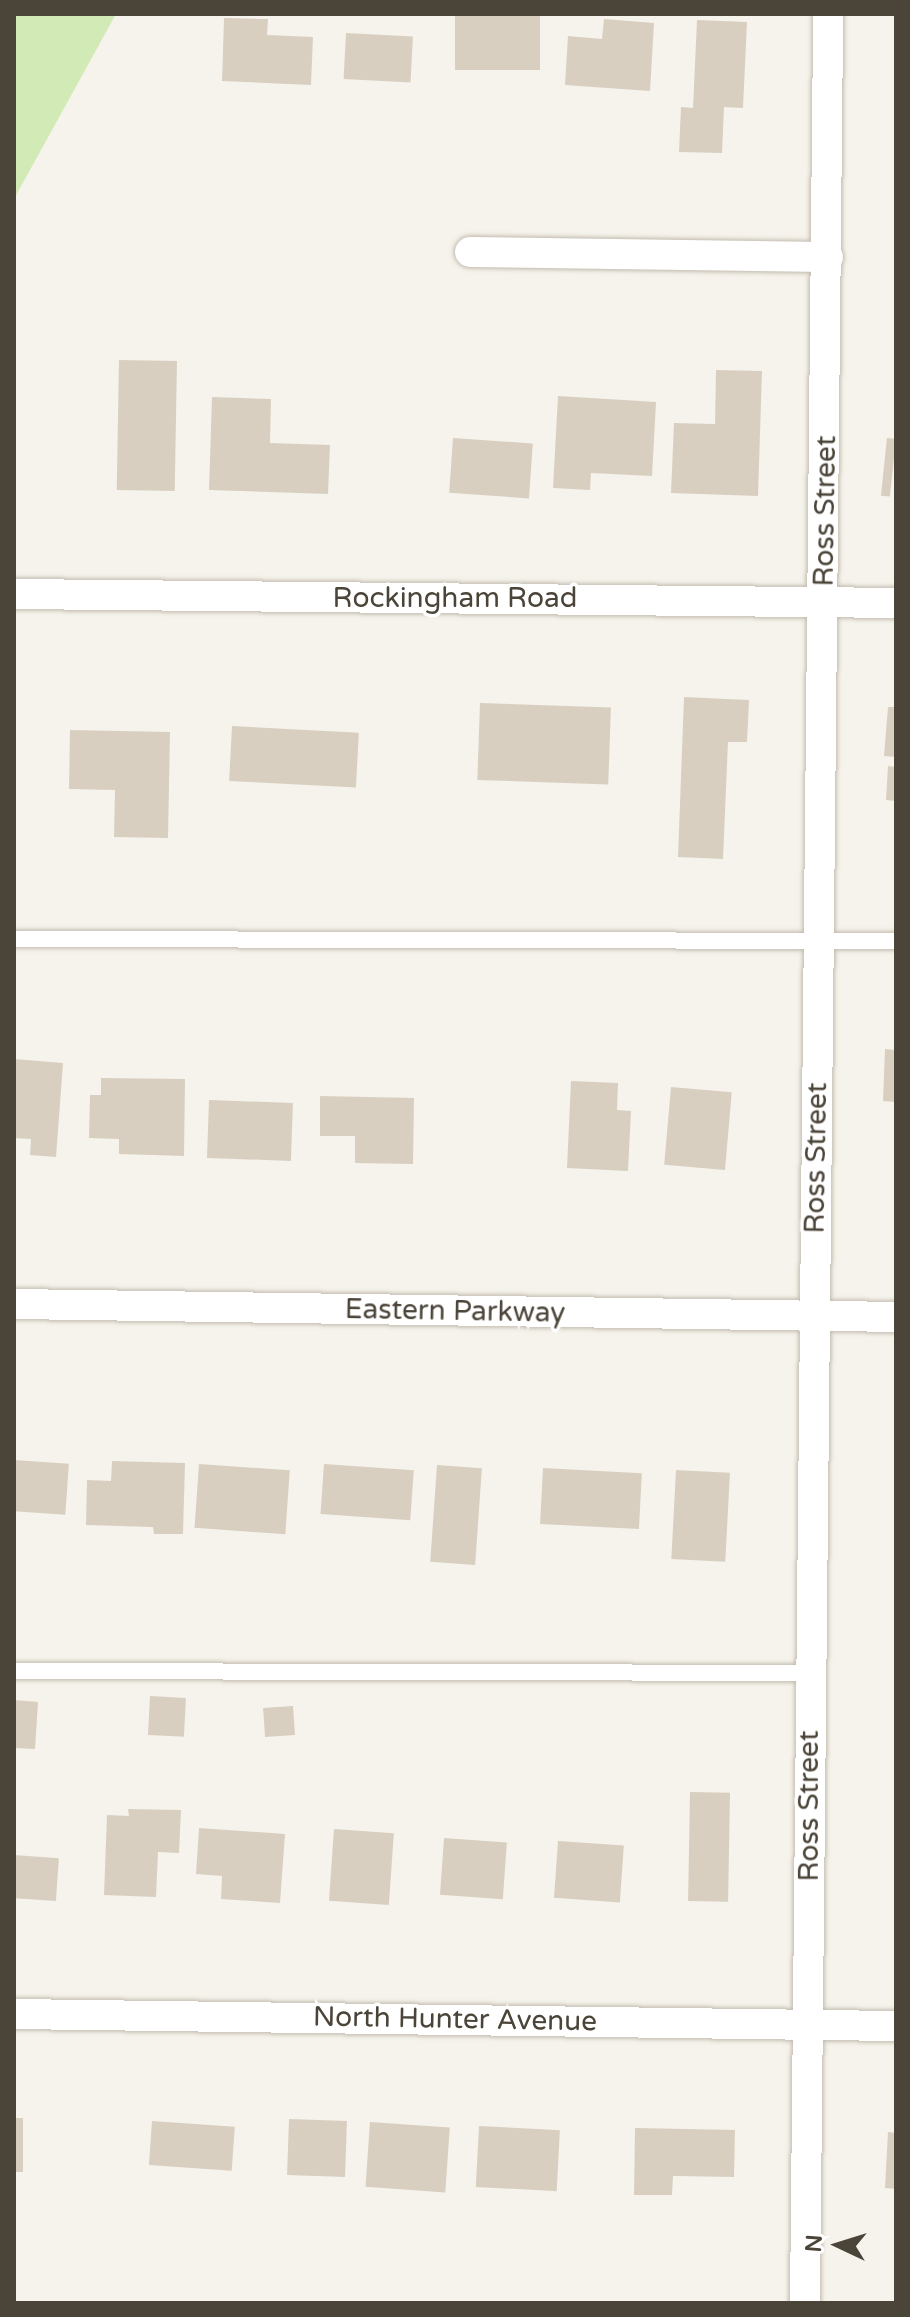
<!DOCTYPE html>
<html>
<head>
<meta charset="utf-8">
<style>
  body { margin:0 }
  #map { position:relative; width:910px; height:2317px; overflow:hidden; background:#f6f3ec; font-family:"Varela Round",sans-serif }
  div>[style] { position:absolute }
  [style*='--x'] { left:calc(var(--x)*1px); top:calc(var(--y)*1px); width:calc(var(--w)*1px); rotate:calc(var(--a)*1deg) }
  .green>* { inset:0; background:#d2eab5 }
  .building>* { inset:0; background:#d8cfc1; transform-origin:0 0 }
  .roads { filter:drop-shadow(0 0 2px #c2bbae) drop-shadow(0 0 2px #c2bbae) }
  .lane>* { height:16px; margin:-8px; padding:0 8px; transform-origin:8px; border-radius:8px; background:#fff }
  .street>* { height:30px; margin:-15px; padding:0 15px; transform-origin:15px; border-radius:15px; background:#fff }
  span { translate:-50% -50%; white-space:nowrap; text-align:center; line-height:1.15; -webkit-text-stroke:7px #fff; paint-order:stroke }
  .street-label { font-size:28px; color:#4b4439 }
  .frame { position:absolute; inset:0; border:16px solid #4b4439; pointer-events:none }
  .north { position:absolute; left:798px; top:2205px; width:80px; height:80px; -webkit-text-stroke:6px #fff; paint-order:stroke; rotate:274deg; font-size:22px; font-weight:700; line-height:32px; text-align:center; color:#4b4439 }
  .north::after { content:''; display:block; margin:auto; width:28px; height:36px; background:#4b4439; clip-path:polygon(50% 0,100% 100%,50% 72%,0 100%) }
</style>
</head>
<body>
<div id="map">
  <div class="green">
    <i style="clip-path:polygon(14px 14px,116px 14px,14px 199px)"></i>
  </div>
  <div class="building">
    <i style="left:455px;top:14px;width:85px;height:56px"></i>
    <i style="clip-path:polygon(224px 18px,268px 19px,267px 35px,313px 37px,311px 85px,222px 81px)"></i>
    <i style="clip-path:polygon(604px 19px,654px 23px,650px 91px,565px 85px,568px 36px,602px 39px)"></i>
    <i style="clip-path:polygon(697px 20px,747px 22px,743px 108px,724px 107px,722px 153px,679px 152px,681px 107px,693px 108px)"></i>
    <i style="left:346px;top:33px;width:67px;height:46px;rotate:3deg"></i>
    <i style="left:119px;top:360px;width:58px;height:130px;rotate:1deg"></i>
    <i style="clip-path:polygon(716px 370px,762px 371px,758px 496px,671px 493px,674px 423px,715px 424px)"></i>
    <i style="clip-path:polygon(558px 396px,656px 402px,652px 476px,591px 473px,590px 490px,553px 488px)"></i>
    <i style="clip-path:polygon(212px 397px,271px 399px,270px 443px,330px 445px,328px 494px,209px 490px)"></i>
    <i style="left:453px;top:438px;width:80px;height:55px;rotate:4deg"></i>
    <i style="left:887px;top:438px;width:9px;height:58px;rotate:6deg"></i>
    <i style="clip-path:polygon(684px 697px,749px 700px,747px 742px,728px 742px,723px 859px,678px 857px)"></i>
    <i style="left:480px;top:703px;width:131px;height:77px;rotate:2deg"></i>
    <i style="clip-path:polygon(888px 707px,896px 707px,896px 757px,884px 756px)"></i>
    <i style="left:232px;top:726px;width:127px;height:55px;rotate:3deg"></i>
    <i style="clip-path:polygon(70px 730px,170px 732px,168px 838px,114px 837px,115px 790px,69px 789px)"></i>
    <i style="clip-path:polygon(888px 766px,896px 767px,896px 801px,886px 800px)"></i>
    <i style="clip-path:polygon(885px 1049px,896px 1050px,896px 1102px,883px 1101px)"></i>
    <i style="clip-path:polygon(14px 1059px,63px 1063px,56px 1157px,30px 1155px,31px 1139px,14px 1138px)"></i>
    <i style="clip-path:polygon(101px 1078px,185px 1079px,184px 1156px,119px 1154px,119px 1139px,89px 1138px,90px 1095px,101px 1095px)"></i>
    <i style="clip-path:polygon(571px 1081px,618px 1083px,617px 1110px,631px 1111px,628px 1171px,567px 1168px)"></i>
    <i style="left:671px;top:1087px;width:61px;height:78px;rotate:5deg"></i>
    <i style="clip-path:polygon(320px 1096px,414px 1098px,413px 1164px,355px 1163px,355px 1136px,320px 1136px)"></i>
    <i style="left:209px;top:1100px;width:84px;height:58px;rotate:2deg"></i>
    <i style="left:14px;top:1460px;width:55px;height:51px;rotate:4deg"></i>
    <i style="clip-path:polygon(112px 1461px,185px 1463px,183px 1534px,154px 1534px,153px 1527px,86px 1525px,87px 1480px,111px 1481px)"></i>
    <i style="left:199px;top:1464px;width:91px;height:64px;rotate:4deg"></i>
    <i style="left:324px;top:1464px;width:90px;height:50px;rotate:4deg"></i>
    <i style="left:437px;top:1465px;width:45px;height:97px;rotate:4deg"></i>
    <i style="left:543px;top:1468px;width:99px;height:56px;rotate:3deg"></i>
    <i style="left:676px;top:1470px;width:54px;height:89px;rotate:3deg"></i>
    <i style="left:150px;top:1696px;width:36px;height:39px;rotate:3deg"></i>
    <i style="clip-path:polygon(14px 1700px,38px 1702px,35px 1749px,14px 1748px)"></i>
    <i style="left:293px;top:1706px;width:29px;height:30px;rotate:86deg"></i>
    <i style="left:690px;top:1792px;width:40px;height:109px;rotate:1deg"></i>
    <i style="clip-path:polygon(128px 1809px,181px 1810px,179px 1853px,158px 1852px,156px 1897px,104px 1895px,107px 1815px,129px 1816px)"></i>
    <i style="clip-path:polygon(199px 1828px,285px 1834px,280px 1903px,221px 1899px,222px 1876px,196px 1874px)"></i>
    <i style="left:334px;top:1829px;width:60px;height:72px;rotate:4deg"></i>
    <i style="left:444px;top:1838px;width:63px;height:57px;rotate:4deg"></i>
    <i style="left:558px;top:1841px;width:66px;height:57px;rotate:4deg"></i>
    <i style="left:14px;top:1855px;width:45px;height:43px;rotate:4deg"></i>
    <i style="left:14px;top:2118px;width:9px;height:54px"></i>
    <i style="left:289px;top:2119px;width:58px;height:56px;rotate:2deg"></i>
    <i style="left:152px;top:2121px;width:83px;height:44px;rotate:4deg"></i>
    <i style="left:370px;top:2122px;width:80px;height:65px;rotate:4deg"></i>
    <i style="left:479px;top:2126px;width:81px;height:61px;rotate:3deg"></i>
    <i style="clip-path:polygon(635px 2128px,735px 2130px,734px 2177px,673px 2176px,672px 2195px,634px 2195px)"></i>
    <i style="clip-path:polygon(888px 2132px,896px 2133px,896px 2189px,885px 2188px)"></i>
  </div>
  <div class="roads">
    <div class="lane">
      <i style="--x:14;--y:939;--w:882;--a:0.13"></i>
      <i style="--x:14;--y:1671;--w:796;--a:0.14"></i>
    </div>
    <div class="street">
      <i style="--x:470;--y:252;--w:358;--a:0.8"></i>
      <i style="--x:14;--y:594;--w:882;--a:0.58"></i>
      <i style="--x:14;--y:1304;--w:882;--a:0.84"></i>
      <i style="--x:14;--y:2014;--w:882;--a:0.78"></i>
      <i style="--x:805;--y:2303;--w:2289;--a:-89.42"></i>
    </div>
  </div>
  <div class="street-label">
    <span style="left:825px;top:511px;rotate:-89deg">Ross Street</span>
    <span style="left:455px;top:598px">Rockingham Road</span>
    <span style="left:816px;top:1158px;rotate:-89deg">Ross Street</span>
    <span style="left:455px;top:1311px;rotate:1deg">Eastern Parkway</span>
    <span style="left:809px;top:1806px;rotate:-90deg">Ross Street</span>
    <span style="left:455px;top:2019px;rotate:1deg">North Hunter Avenue</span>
  </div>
  <div class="frame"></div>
  <div class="north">N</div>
</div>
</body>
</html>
